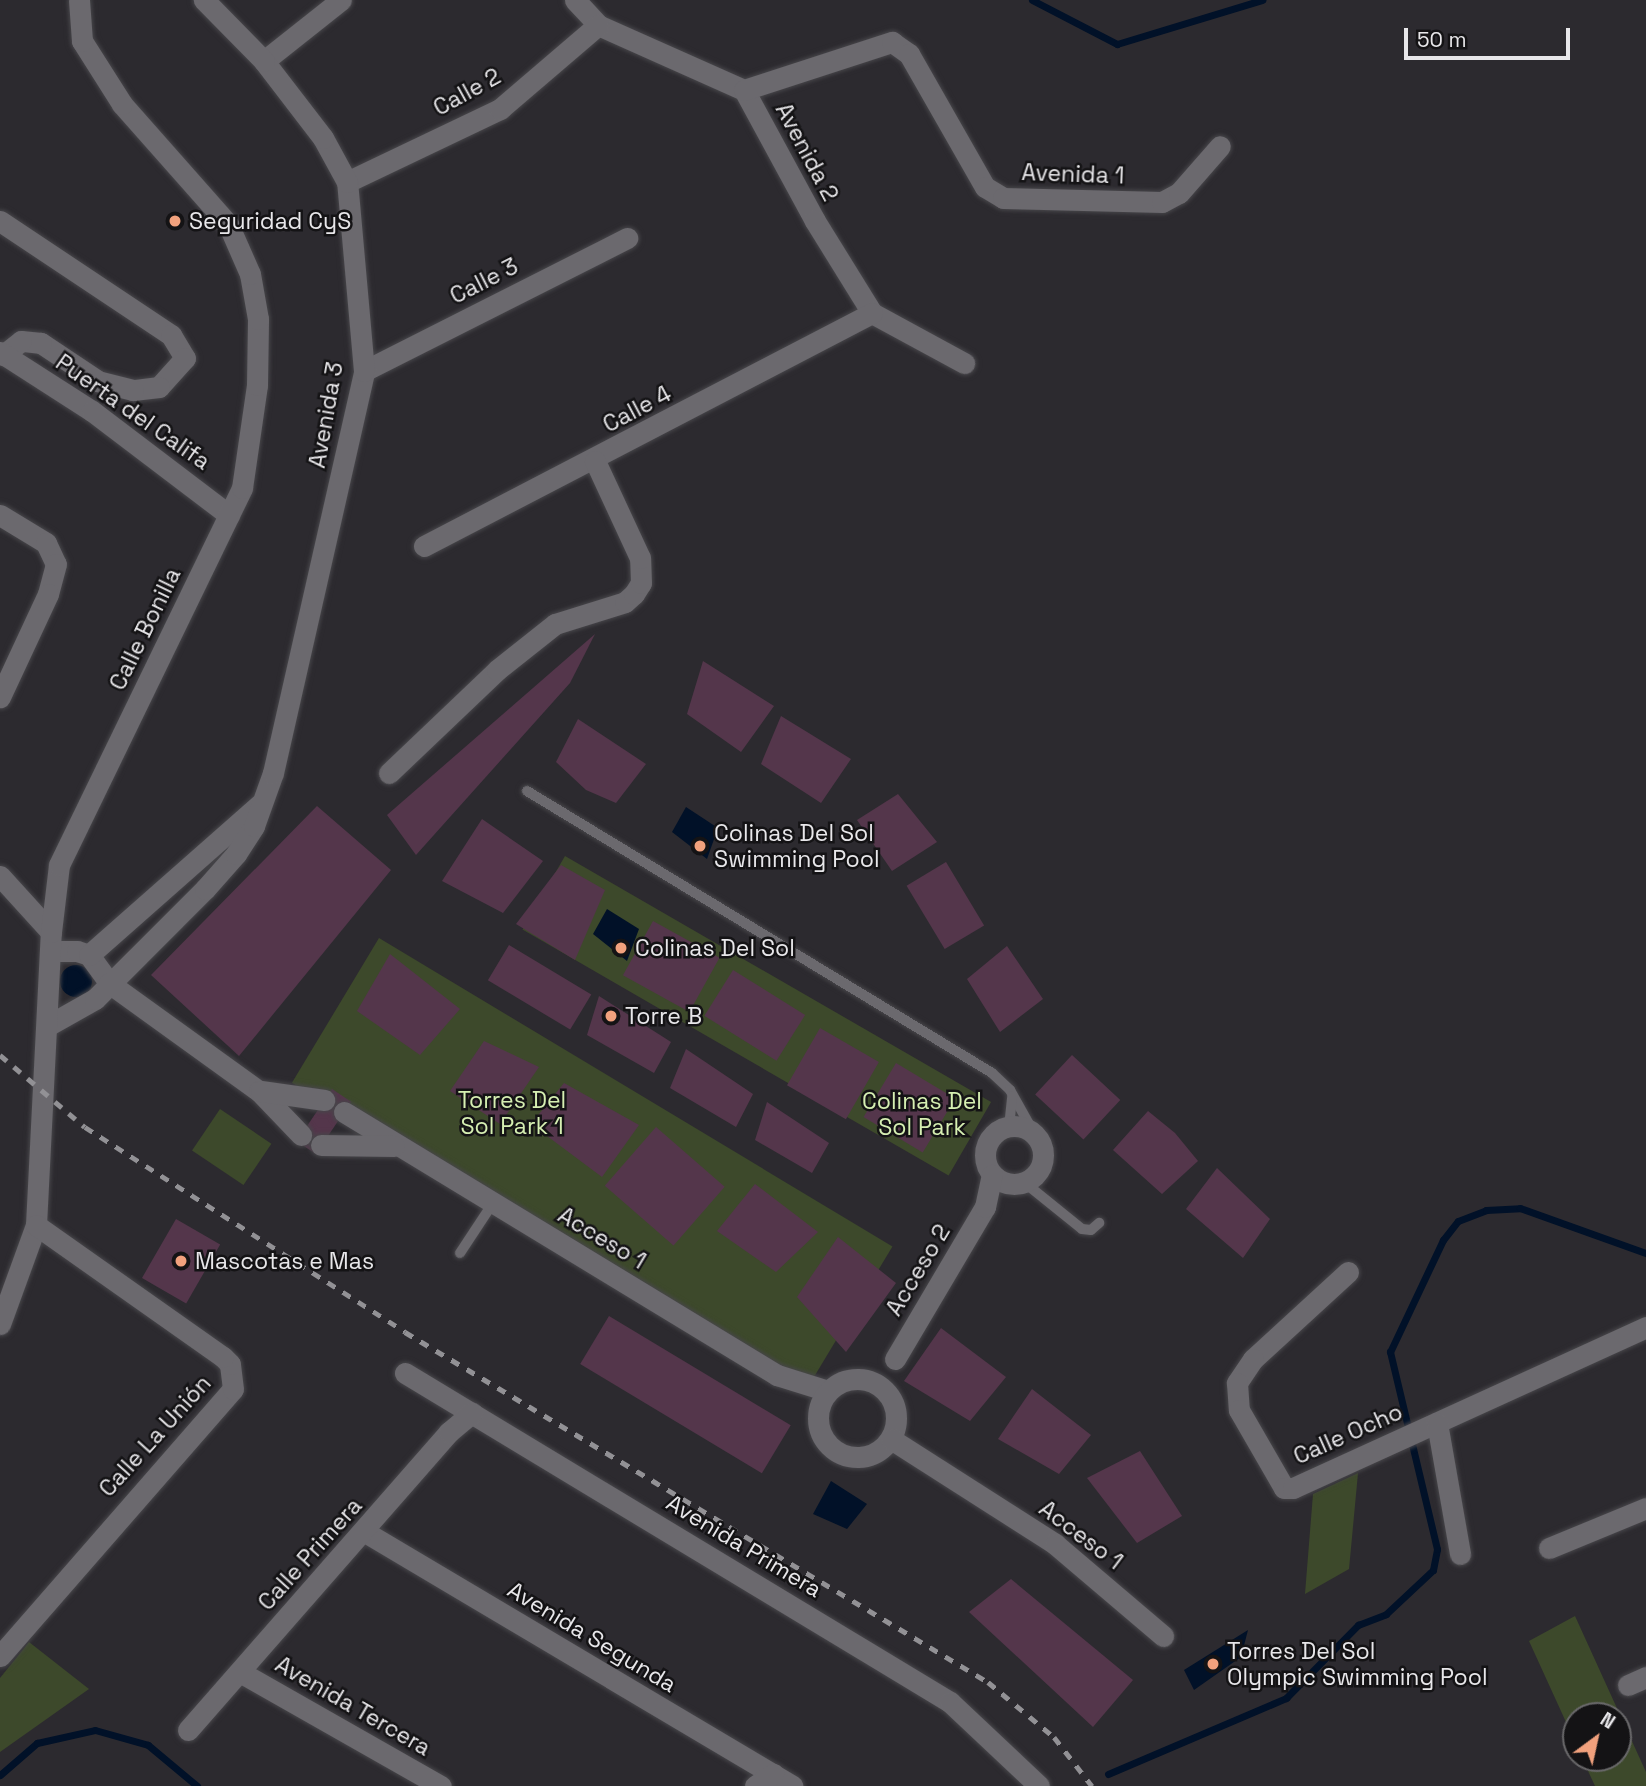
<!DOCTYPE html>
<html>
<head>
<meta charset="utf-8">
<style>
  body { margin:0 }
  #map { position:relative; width:1646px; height:1786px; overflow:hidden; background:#2c2a2f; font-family:"Space Grotesk",sans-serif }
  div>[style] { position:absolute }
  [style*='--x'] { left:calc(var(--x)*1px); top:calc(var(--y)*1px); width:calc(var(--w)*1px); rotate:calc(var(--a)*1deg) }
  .green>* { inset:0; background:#3d492b; transform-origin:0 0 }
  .water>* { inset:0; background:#011128 }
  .round { border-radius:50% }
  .stream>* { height:7px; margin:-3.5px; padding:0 3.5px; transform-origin:3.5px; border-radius:3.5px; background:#011128 }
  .building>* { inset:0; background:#54364b; transform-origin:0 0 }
  .roads { filter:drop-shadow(0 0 2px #47464a) drop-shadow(0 0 2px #47464a) }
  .lane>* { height:10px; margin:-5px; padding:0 5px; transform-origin:5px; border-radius:5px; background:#6b696e }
  .street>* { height:21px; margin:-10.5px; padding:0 10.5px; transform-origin:10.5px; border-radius:10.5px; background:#6b696e }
  .street>.ring { margin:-10.5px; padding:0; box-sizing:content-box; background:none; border:21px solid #6b696e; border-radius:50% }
  .rail>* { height:5px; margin-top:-2.5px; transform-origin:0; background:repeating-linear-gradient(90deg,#929195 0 9px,transparent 0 18px) }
  .dots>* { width:19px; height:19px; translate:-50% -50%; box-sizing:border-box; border:4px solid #141315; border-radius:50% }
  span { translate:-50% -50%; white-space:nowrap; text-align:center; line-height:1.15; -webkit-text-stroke:5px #141315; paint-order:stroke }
  .street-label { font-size:23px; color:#e8e7ea }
  .poi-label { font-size:23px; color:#e8e7ea }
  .left { translate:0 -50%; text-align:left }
  .park-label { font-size:23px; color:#d6efb2 }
  .north { position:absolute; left:1562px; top:1702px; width:70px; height:70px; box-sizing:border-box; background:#141315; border:2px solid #69686a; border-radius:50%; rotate:33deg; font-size:19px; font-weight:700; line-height:28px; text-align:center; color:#e8e7ea }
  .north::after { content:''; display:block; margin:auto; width:24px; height:32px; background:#f1a17d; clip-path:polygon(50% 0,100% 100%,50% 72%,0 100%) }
  .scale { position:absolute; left:1404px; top:28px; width:166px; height:32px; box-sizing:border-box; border:4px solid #e8e7ea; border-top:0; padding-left:9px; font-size:21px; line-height:24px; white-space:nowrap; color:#e8e7ea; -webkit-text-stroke:5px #141315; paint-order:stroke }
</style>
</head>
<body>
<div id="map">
  <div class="green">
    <i style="left:565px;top:856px;width:492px;height:85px;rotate:30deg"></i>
    <i style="left:379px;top:938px;width:599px;height:169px;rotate:31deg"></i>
    <i style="left:220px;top:1109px;width:62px;height:50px;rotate:34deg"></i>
    <i style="clip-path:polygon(1358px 1473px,1349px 1569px,1305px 1594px,1313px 1494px)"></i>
    <i style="clip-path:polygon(1575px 1616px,1646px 1772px,1646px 1786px,1595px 1786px,1582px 1758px,1618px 1758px,1618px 1716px,1576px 1716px,1576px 1744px,1529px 1641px)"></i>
    <i style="clip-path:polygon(29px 1642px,89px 1689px,0 1752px,0 1678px)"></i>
  </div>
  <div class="water">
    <i style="clip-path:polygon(686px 807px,718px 828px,707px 859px,672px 832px)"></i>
    <i style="clip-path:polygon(607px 909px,639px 929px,627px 961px,593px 934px)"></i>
    <i class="round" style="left:60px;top:965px;width:32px;height:32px"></i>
    <i style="clip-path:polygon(831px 1481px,867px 1504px,847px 1529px,813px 1514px)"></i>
    <i style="clip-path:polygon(1248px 1630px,1241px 1657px,1194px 1690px,1184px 1670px)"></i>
  </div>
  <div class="stream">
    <i style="--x:1032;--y:0;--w:96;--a:27.4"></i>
    <i style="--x:1117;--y:44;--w:152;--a:-16.9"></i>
    <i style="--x:1108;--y:1774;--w:194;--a:-23.1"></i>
    <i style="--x:1286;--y:1698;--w:103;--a:-45.4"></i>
    <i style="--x:1358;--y:1625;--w:30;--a:-21"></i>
    <i style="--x:1386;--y:1614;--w:64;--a:-43.1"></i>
    <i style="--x:1433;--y:1570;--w:21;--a:-79"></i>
    <i style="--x:1437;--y:1549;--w:203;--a:-103.4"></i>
    <i style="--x:1390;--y:1352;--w:124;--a:-64.7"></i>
    <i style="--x:1443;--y:1240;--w:24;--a:-52"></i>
    <i style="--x:1458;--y:1221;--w:30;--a:-21"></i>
    <i style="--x:1486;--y:1210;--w:34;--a:-3"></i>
    <i style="--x:1520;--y:1208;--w:134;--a:19.7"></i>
    <i style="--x:0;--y:1775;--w:49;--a:-40.9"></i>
    <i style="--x:37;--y:1743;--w:59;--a:-12.6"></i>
    <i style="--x:95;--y:1730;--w:55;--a:15.8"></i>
    <i style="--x:148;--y:1745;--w:64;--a:39.9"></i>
  </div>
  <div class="building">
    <i style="clip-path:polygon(595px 634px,570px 683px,416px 855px,387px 815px)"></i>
    <i style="clip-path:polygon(703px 661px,774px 706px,741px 752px,687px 714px)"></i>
    <i style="clip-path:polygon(781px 716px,851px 759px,821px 803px,761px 764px)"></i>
    <i style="clip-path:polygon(578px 719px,646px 764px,616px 803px,586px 790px,556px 762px)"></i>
    <i style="clip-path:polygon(898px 794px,937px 842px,892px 871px,857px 820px)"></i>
    <i style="clip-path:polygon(317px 806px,391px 870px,239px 1056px,151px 975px)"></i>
    <i style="clip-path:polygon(482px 819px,543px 861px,503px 913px,442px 881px)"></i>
    <i style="left:946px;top:862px;width:74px;height:46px;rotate:59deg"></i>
    <i style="clip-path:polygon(561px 865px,605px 890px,575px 960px,516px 924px)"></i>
    <i style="left:653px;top:921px;width:76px;height:62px;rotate:29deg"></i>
    <i style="left:509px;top:945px;width:96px;height:41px;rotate:31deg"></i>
    <i style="clip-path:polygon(1007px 946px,1043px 999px,1000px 1032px,967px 979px)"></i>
    <i style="clip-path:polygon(390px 954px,460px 1009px,420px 1055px,357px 1011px)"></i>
    <i style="left:733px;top:970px;width:85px;height:54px;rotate:32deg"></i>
    <i style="clip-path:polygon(599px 996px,671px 1042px,654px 1073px,587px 1035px)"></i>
    <i style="left:820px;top:1028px;width:68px;height:66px;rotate:30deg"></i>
    <i style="clip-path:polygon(484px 1041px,539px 1067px,500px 1124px,450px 1091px)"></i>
    <i style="clip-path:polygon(686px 1049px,753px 1094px,736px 1127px,670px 1088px)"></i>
    <i style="left:1072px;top:1055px;width:66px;height:54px;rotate:43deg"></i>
    <i style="left:896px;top:1063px;width:69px;height:63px;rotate:31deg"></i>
    <i style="clip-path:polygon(564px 1083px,639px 1125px,602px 1177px,531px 1124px)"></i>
    <i style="left:332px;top:1089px;width:23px;height:63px;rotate:34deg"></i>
    <i style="clip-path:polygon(767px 1102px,829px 1143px,812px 1173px,755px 1140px)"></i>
    <i style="clip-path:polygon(1148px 1111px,1175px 1133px,1198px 1161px,1162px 1194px,1113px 1150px)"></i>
    <i style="left:656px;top:1127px;width:91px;height:78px;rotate:41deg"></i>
    <i style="clip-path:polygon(1217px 1168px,1270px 1219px,1243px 1258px,1186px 1209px)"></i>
    <i style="clip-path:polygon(755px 1184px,818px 1232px,776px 1272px,717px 1231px)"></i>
    <i style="left:176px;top:1219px;width:51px;height:68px;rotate:30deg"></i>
    <i style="clip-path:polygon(838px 1237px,896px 1283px,846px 1352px,797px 1297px)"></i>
    <i style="left:609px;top:1316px;width:212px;height:56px;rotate:31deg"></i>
    <i style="clip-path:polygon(941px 1328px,1006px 1377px,970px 1421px,904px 1381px)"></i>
    <i style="clip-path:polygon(1032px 1389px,1091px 1435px,1059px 1474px,998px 1439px)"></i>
    <i style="clip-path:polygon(1140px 1451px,1182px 1516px,1137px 1543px,1087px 1478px)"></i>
    <i style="clip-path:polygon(1011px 1579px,1133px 1680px,1093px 1727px,969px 1612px)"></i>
  </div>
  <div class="roads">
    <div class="lane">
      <i style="--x:527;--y:791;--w:544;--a:31.23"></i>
      <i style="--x:992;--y:1073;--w:25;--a:43"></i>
      <i style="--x:1010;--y:1090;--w:49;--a:60.8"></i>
      <i style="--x:1009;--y:1127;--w:31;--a:-84"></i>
      <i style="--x:1025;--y:1183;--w:73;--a:38.9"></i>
      <i style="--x:1082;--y:1229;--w:9;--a:6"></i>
      <i style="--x:1091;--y:1230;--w:11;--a:-41"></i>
      <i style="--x:460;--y:1253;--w:60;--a:-56.6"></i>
    </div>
    <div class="street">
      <i style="--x:575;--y:0;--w:34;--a:47"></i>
      <i style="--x:598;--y:25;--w:160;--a:24"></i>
      <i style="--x:744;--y:90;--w:149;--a:61.5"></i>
      <i style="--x:815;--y:221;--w:108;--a:58.2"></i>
      <i style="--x:872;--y:313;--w:105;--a:28.5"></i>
      <i style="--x:264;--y:61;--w:98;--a:-38.4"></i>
      <i style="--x:744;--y:90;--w:156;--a:-18"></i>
      <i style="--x:892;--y:42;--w:21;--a:35"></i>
      <i style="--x:909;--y:54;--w:153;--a:60.3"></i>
      <i style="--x:985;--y:187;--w:21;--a:31"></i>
      <i style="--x:1003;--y:198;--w:159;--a:1.4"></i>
      <i style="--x:1162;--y:202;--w:19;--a:-28"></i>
      <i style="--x:1179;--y:193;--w:62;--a:-48.9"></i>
      <i style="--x:347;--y:182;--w:170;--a:-25.5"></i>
      <i style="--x:500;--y:109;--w:129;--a:-40.6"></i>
      <i style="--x:0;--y:221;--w:206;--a:33.7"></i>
      <i style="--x:171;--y:335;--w:27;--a:59"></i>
      <i style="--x:185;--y:358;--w:39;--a:132"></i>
      <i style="--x:159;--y:387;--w:26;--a:173"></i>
      <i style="--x:133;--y:390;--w:36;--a:-166"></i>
      <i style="--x:98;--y:381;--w:69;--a:-146.3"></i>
      <i style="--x:41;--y:343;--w:20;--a:-174"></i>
      <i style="--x:21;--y:341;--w:23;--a:142"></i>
      <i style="--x:0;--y:352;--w:109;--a:32.7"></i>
      <i style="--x:92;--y:411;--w:172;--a:37.2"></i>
      <i style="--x:364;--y:371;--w:295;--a:-26.8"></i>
      <i style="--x:0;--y:515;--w:54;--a:31.3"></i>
      <i style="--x:46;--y:543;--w:23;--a:65"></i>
      <i style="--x:56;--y:564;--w:31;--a:105"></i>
      <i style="--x:48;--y:594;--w:114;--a:115"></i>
      <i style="--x:424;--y:546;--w:505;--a:-27.48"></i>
      <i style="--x:389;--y:773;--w:149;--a:-43.6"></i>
      <i style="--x:497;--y:670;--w:74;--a:-38.4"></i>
      <i style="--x:555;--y:624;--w:73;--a:-17.4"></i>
      <i style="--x:625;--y:602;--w:12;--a:-42"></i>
      <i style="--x:634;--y:594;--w:13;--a:-58"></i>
      <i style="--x:641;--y:583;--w:25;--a:-92"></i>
      <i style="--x:640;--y:558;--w:107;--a:-114.9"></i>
      <i style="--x:0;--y:876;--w:76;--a:47.7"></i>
      <i style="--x:51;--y:951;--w:26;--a:0"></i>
      <i style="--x:77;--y:951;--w:13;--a:18"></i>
      <i style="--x:89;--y:955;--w:34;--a:54"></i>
      <i style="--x:109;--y:983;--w:185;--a:35.8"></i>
      <i style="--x:259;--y:1091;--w:61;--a:46.3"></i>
      <i style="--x:89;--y:955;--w:228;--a:-41.4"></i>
      <i style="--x:47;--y:1026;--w:55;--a:-29.4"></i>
      <i style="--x:95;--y:999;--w:156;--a:-45"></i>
      <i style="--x:205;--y:889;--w:47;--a:-48.5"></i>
      <i style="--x:236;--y:854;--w:33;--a:-57"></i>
      <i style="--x:254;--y:826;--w:56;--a:-70.3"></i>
      <i style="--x:273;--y:773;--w:412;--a:-77.2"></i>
      <i style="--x:364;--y:371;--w:190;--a:-95.1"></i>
      <i style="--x:347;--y:182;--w:50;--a:-118.6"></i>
      <i style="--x:323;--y:138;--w:97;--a:-127.5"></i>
      <i style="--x:264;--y:61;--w:86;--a:-134.5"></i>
      <i style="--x:261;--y:1091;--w:64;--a:8.1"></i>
      <i style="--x:344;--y:1112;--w:507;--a:31.27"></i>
      <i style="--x:777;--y:1375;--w:53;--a:17.4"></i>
      <i class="ring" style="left:985px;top:1126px;width:37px;height:37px"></i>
      <i style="--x:321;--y:1145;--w:73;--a:0.8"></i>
      <i style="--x:1348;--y:1272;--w:129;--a:137.5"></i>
      <i style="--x:1253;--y:1359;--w:29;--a:124"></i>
      <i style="--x:1237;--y:1383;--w:27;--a:86"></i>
      <i style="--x:1239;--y:1410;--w:90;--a:60"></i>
      <i style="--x:1284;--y:1488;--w:9;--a:0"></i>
      <i style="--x:1293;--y:1488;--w:388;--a:-24.5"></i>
      <i style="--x:0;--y:1324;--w:105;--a:-70"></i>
      <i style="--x:36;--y:1225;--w:293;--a:-87.1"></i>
      <i style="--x:51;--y:932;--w:67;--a:-83.2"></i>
      <i style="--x:59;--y:865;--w:419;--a:-64.1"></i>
      <i style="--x:242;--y:488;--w:104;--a:-81.7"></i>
      <i style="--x:257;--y:385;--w:66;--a:-89.1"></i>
      <i style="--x:258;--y:319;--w:46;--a:-100.1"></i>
      <i style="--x:250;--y:274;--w:55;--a:-113.7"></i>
      <i style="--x:228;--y:224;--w:160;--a:-131.5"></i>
      <i style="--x:122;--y:104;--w:75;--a:-122.4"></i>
      <i style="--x:82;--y:41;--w:41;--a:-94.2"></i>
      <i style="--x:895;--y:1359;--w:177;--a:-59.4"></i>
      <i style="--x:985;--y:1207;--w:33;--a:-78"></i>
      <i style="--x:405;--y:1373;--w:637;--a:31.12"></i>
      <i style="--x:950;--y:1702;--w:122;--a:43.3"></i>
      <i class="ring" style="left:818px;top:1379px;width:57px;height:57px"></i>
      <i style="--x:1437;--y:1423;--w:133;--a:80"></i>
      <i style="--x:891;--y:1439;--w:195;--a:32.6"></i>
      <i style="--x:1055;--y:1544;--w:142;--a:40.4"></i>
      <i style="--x:365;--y:1532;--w:497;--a:30.7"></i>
      <i style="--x:1549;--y:1548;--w:105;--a:-22.4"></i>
      <i style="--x:0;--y:1656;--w:354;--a:-48.9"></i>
      <i style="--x:233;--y:1389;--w:25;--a:-97"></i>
      <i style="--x:230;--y:1364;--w:10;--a:-135"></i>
      <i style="--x:223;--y:1357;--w:229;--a:-144.8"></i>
      <i style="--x:240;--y:1672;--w:231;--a:29.6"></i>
      <i style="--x:1628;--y:1685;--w:20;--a:-24"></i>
      <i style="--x:188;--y:1730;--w:396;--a:-48.8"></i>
      <i style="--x:449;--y:1432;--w:30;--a:-40"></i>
      <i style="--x:755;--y:1786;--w:22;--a:-34"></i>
    </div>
  </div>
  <div class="rail">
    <i style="--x:0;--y:1055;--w:111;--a:40.3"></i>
    <i style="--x:85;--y:1127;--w:380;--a:32.6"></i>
    <i style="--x:405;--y:1332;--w:680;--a:30.98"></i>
    <i style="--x:988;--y:1682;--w:86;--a:39.8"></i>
    <i style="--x:1054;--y:1737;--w:62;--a:52.2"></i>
  </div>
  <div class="dots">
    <i style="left:175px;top:221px;background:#f1a17d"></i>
    <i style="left:700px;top:846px;background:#f1a17d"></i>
    <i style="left:621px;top:948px;background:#f1a17d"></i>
    <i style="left:611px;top:1016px;background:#f1a17d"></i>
    <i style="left:181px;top:1261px;background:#f1a17d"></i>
    <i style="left:1213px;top:1664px;background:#f1a17d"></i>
  </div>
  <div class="street-label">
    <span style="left:467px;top:92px;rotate:-29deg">Calle 2</span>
    <span style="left:807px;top:152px;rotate:62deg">Avenida 2</span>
    <span style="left:1073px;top:174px;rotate:2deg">Avenida 1</span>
    <span style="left:484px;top:281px;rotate:-27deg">Calle 3</span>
    <span style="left:637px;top:409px;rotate:-28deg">Calle 4</span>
    <span style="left:133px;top:412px;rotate:35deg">Puerta del Califa</span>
    <span style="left:326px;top:415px;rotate:-80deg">Avenida 3</span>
    <span style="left:145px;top:629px;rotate:-64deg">Calle Bonilla</span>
    <span style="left:602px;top:1238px;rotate:31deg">Acceso 1</span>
    <span style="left:918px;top:1270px;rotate:-59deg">Acceso 2</span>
    <span style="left:1348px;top:1434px;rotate:-24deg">Calle Ocho</span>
    <span style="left:155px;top:1436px;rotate:-48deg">Calle La Unión</span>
    <span style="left:1081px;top:1535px;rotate:37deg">Acceso 1</span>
    <span style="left:744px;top:1546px;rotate:31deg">Avenida Primera</span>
    <span style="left:310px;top:1554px;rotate:-48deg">Calle Primera</span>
    <span style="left:592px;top:1637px;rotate:31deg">Avenida Segunda</span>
    <span style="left:353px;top:1706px;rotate:30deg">Avenida Tercera</span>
  </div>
  <div class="poi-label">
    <span class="left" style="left:189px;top:221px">Seguridad CyS</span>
    <span class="left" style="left:714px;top:846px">Colinas Del Sol<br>Swimming Pool</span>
    <span class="left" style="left:635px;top:948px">Colinas Del Sol</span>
    <span class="left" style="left:625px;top:1016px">Torre B</span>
    <span class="left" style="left:195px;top:1261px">Mascotas e Mas</span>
    <span class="left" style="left:1227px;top:1664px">Torres Del Sol<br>Olympic Swimming Pool</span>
  </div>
  <div class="park-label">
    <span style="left:512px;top:1113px">Torres Del<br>Sol Park 1</span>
    <span style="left:922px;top:1114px">Colinas Del<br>Sol Park</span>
  </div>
  <div class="north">N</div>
  <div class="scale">50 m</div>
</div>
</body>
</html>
